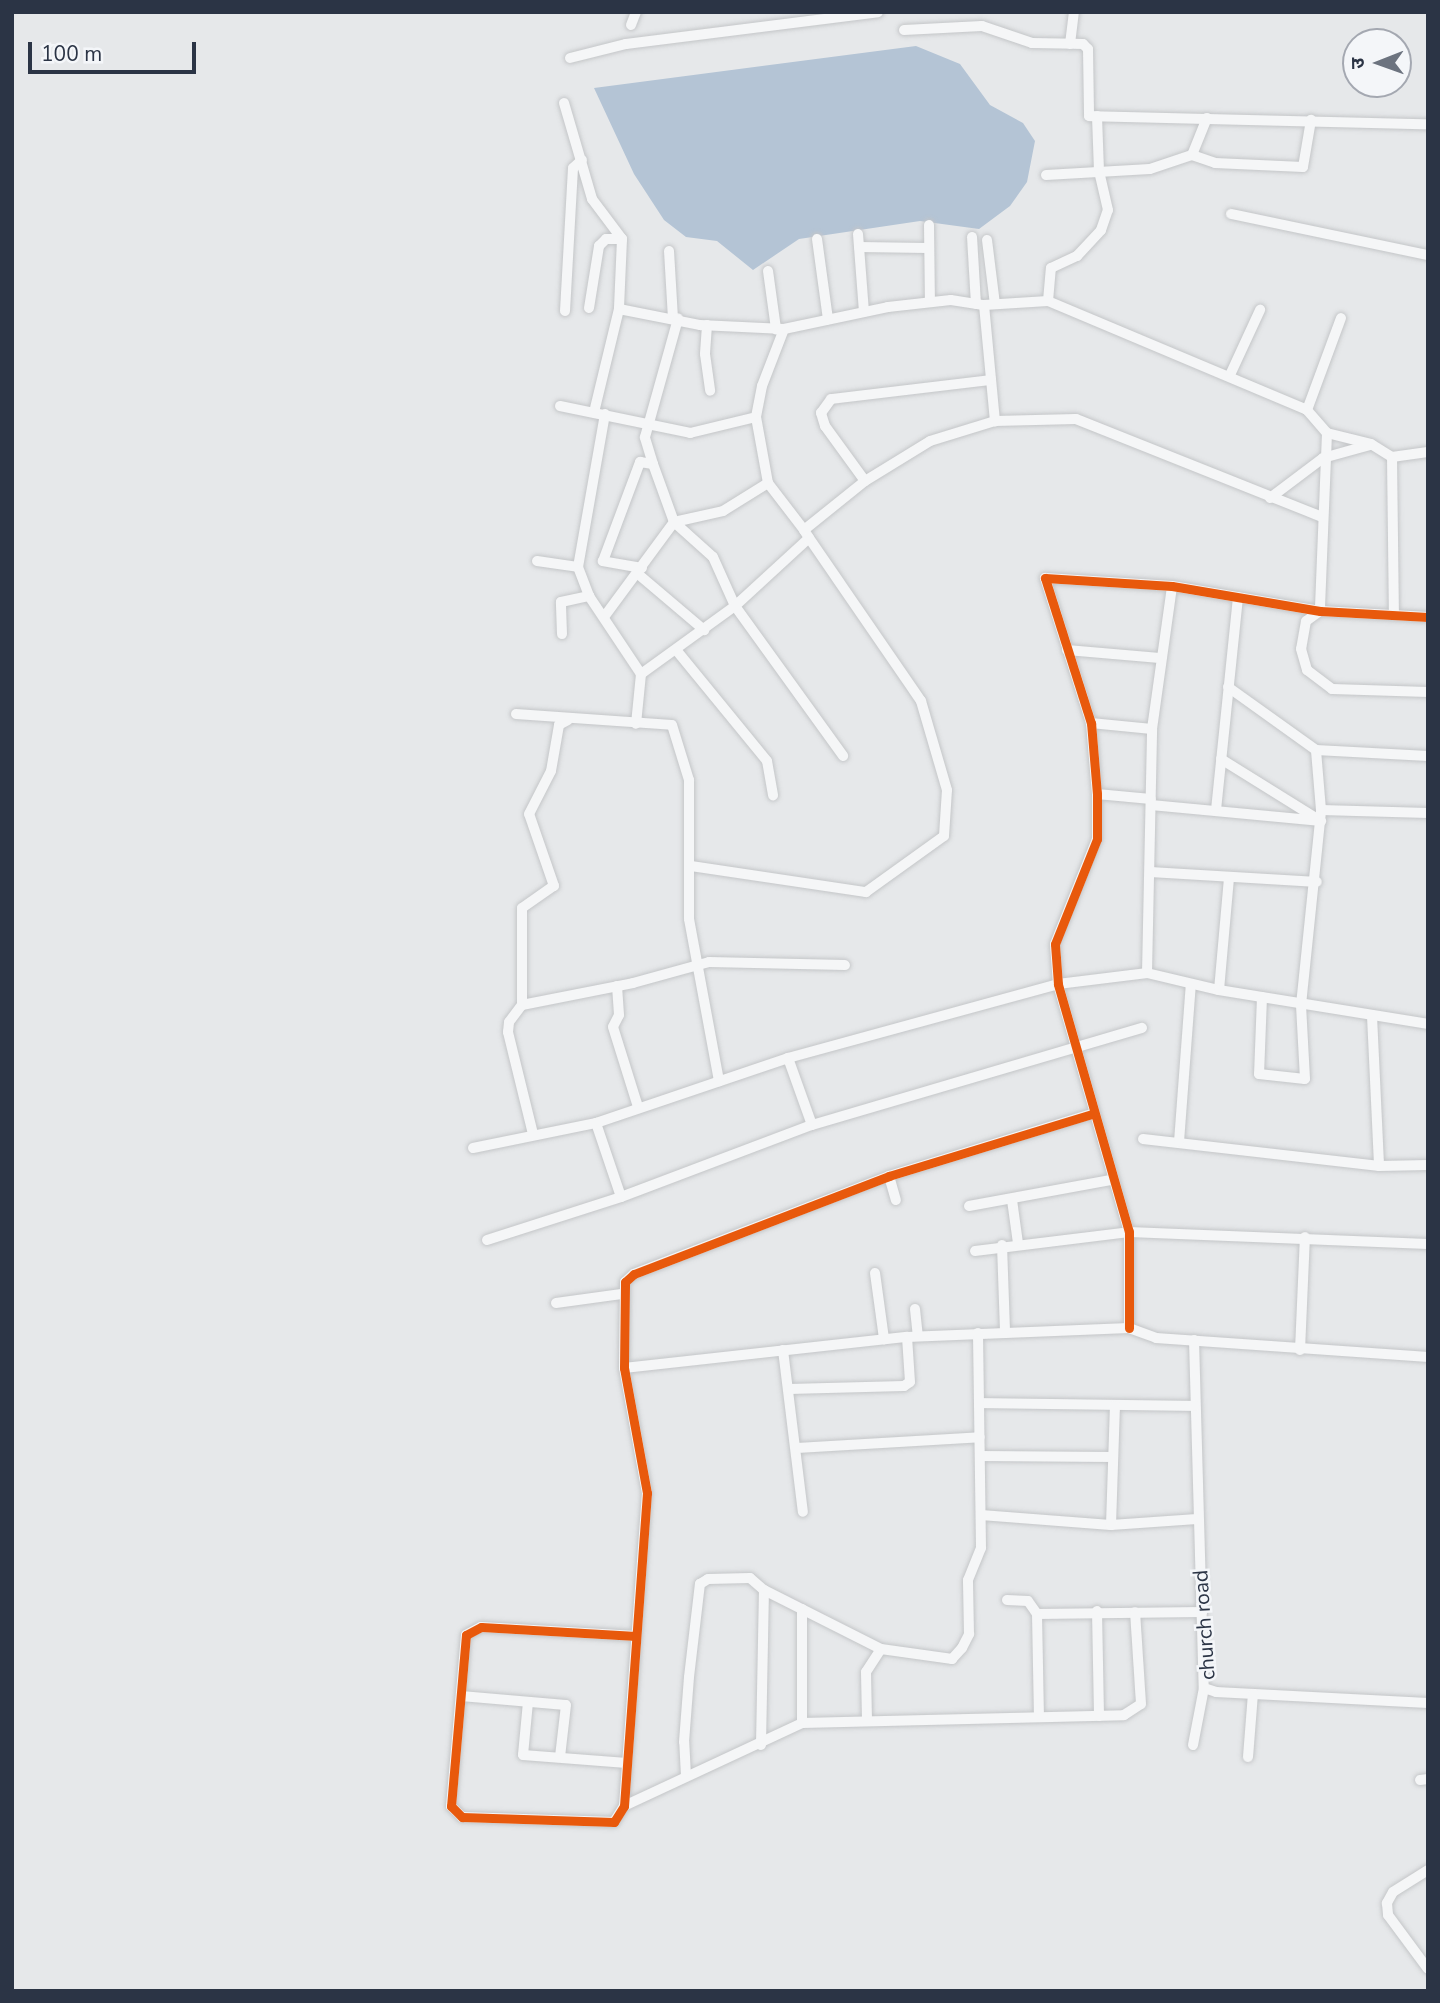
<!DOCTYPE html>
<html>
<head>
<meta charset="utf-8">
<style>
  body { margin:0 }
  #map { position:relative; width:1440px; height:2003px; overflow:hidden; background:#e6e8ea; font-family:"Nunito Sans","Noto Sans Devanagari",sans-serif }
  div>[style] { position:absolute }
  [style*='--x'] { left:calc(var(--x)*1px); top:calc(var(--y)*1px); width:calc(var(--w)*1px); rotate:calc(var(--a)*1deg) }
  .water>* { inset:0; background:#b4c4d5 }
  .roads { filter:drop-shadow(0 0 2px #c4c6c8) drop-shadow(0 0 2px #c4c6c8) }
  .minor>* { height:10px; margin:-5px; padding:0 5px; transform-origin:5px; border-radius:5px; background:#f5f6f7 }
  .cycleway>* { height:9px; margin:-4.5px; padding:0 4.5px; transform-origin:4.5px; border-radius:4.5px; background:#e8590c }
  span { translate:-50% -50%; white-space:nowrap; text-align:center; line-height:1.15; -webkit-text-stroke:5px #f4f6f9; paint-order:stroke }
  .street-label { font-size:21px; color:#2b3445 }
  .frame { position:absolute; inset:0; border:14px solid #2b3445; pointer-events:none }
  .north { position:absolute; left:1342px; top:28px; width:70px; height:70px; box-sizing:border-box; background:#f4f6f9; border:2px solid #a4a8b1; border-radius:50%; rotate:269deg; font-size:19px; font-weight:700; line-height:28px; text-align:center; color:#2b3445 }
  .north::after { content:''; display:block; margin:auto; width:24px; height:32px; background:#6c737f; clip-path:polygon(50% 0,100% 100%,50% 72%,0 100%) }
  .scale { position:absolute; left:28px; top:42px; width:168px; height:32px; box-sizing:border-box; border:4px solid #2b3445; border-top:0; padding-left:9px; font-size:21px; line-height:24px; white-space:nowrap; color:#2b3445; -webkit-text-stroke:5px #f4f6f9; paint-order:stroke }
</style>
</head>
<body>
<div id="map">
  <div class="water">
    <i style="clip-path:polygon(916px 46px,960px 64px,990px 105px,1023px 123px,1035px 141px,1027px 182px,1010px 206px,979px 229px,920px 221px,799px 239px,753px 270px,717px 241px,686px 237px,664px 220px,634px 174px,594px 88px)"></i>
  </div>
  <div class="roads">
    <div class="minor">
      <i style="--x:631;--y:25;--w:14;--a:-69"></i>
      <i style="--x:904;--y:30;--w:78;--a:-2.9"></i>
      <i style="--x:982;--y:26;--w:53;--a:18.8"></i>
      <i style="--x:1032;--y:43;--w:51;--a:1.1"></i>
      <i style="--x:1083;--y:44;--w:7;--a:45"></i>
      <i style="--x:1088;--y:49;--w:67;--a:89.1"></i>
      <i style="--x:1089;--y:116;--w:339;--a:1.4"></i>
      <i style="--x:1070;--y:44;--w:32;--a:-83"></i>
      <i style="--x:570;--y:58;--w:58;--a:-14"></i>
      <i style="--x:626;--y:44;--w:254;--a:-7.2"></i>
      <i style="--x:564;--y:103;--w:100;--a:73.7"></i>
      <i style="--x:592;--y:199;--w:50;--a:53.1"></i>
      <i style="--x:622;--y:239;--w:70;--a:92.5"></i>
      <i style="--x:619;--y:309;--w:106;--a:103.6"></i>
      <i style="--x:1192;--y:155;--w:24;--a:19"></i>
      <i style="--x:1215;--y:163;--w:88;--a:2.6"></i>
      <i style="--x:1303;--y:167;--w:48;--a:-80.3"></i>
      <i style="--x:1046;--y:175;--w:104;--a:-3.3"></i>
      <i style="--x:1150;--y:169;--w:44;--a:-18.4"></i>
      <i style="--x:1192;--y:155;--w:40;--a:-68"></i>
      <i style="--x:1231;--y:214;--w:201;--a:11.8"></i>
      <i style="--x:929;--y:225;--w:77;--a:89.3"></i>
      <i style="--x:858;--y:234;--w:78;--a:85.6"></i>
      <i style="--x:972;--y:237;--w:67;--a:86.6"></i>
      <i style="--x:817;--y:239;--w:81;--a:82.2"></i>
      <i style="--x:987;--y:240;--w:64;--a:82.9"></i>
      <i style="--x:859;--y:247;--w:68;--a:0.8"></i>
      <i style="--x:669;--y:251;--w:67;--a:86.6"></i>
      <i style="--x:768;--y:271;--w:59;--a:82.1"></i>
      <i style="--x:1048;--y:301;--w:33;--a:-85"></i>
      <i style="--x:1051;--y:268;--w:29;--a:-25"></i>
      <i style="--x:1077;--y:256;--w:35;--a:-47"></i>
      <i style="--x:1101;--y:230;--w:21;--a:-71"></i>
      <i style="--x:1108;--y:210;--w:40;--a:-103"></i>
      <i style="--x:1099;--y:171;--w:55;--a:-92.1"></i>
      <i style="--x:984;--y:305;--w:117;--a:84.6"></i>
      <i style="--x:589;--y:308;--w:63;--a:-80.8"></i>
      <i style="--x:599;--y:246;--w:10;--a:-45"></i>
      <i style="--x:606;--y:239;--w:16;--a:0"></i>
      <i style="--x:619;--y:309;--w:83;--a:11.2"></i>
      <i style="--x:700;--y:325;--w:84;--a:2.7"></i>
      <i style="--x:784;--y:329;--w:106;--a:-11.9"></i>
      <i style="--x:888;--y:307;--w:63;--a:-6.3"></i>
      <i style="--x:951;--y:300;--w:33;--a:9"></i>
      <i style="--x:984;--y:305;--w:64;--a:-3.6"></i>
      <i style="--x:1048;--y:301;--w:281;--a:22.8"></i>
      <i style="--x:1307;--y:410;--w:30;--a:49"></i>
      <i style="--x:1327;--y:433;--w:45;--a:14"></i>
      <i style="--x:1371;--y:444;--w:25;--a:32"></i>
      <i style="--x:1392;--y:457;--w:36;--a:-8"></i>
      <i style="--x:565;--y:311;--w:143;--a:-86.8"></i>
      <i style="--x:573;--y:168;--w:12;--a:-42"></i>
      <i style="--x:707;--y:325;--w:29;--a:94"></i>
      <i style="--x:705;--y:354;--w:37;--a:82"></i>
      <i style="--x:784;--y:329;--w:61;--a:111.1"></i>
      <i style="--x:762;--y:386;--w:32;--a:101"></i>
      <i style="--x:756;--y:417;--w:67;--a:79.7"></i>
      <i style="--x:768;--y:483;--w:59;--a:52.5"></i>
      <i style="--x:1230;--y:375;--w:72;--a:-65.2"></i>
      <i style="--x:560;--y:406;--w:133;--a:11.7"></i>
      <i style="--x:690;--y:433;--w:68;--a:-13.6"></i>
      <i style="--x:1307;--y:410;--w:98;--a:-69.7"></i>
      <i style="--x:605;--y:414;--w:155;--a:100"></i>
      <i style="--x:578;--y:567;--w:31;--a:69"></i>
      <i style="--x:589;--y:596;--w:94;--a:56.3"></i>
      <i style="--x:641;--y:674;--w:50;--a:95.7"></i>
      <i style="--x:1327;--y:433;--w:178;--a:92.3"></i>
      <i style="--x:1320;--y:611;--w:17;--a:144"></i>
      <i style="--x:1306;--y:621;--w:28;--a:100"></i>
      <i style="--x:1301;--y:649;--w:22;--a:74"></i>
      <i style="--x:1307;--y:670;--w:31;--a:37"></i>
      <i style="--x:1332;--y:689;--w:96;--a:1.8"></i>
      <i style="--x:1392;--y:457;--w:157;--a:89.3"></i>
      <i style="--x:653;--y:464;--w:28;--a:-107"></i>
      <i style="--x:645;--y:437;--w:123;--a:-74.4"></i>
      <i style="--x:865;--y:481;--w:68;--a:-126"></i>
      <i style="--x:825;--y:426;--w:14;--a:-107"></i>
      <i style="--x:821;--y:413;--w:17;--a:-54"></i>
      <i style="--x:831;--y:399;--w:161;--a:-6.8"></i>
      <i style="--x:1270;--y:498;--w:66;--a:-37"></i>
      <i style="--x:1323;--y:458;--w:49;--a:-15.5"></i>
      <i style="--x:537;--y:561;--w:41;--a:8.3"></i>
      <i style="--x:642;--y:568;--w:40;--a:-170"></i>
      <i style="--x:603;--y:561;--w:106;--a:-69.5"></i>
      <i style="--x:640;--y:462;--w:13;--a:9"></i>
      <i style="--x:653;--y:464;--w:62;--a:70.1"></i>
      <i style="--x:674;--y:522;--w:52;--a:41.9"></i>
      <i style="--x:713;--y:557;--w:54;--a:65.8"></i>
      <i style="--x:735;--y:606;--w:185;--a:54.2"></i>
      <i style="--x:638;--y:574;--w:87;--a:40.3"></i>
      <i style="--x:604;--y:617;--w:118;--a:-53.6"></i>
      <i style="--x:674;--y:522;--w:50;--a:-12.7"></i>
      <i style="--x:723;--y:511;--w:53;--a:-31.9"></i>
      <i style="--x:562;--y:634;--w:32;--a:-92"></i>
      <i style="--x:561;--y:602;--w:29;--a:-12"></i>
      <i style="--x:1067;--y:650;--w:93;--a:4.9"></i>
      <i style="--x:677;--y:651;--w:142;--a:50.7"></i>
      <i style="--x:767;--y:761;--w:35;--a:80"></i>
      <i style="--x:641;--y:674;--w:116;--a:-35.9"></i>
      <i style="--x:735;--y:606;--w:100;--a:-42.6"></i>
      <i style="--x:809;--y:538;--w:9;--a:-122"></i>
      <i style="--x:804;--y:530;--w:78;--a:-38.8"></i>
      <i style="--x:865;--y:481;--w:76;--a:-31.6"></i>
      <i style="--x:930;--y:441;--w:68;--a:-17.1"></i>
      <i style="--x:995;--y:421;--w:81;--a:-1.4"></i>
      <i style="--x:1076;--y:419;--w:265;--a:21.7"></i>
      <i style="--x:1228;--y:687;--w:108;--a:35.6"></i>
      <i style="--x:1316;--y:750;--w:112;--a:3.1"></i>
      <i style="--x:516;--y:714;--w:156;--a:4"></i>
      <i style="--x:672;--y:725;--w:58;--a:72.8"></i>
      <i style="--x:689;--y:780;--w:139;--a:90"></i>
      <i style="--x:689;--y:919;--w:165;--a:79.5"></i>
      <i style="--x:1091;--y:723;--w:61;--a:5.6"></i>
      <i style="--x:1221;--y:759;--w:115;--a:31.9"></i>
      <i style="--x:1097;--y:794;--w:54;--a:5.3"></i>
      <i style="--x:1151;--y:805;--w:171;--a:5.4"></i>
      <i style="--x:1216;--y:810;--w:214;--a:-84.1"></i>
      <i style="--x:1321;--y:810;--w:107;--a:1.6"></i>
      <i style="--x:691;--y:866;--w:177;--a:8.5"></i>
      <i style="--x:866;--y:892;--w:96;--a:-35.7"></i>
      <i style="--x:944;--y:836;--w:46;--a:-86.3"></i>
      <i style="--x:947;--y:790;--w:93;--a:-106.3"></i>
      <i style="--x:921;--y:701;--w:198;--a:-124.5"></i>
      <i style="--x:1151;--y:872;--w:166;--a:3.4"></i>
      <i style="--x:1147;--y:973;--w:244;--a:-88.8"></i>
      <i style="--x:1152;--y:729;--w:144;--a:-82"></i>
      <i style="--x:617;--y:986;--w:29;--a:86"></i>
      <i style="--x:619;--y:1015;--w:13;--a:117"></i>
      <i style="--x:613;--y:1027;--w:84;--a:72.6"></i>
      <i style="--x:1219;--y:990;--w:113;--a:-84.9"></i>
      <i style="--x:1262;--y:997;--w:77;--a:92.2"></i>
      <i style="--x:1259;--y:1074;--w:46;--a:6.2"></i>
      <i style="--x:1305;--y:1079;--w:74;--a:-93.1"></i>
      <i style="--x:1301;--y:1005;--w:196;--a:-84.1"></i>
      <i style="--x:1321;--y:810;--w:60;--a:-94.8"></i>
      <i style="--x:522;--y:1005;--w:113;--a:-11.2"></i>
      <i style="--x:633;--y:983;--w:79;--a:-15.4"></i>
      <i style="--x:709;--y:962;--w:136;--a:1.3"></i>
      <i style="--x:1372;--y:1016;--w:150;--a:87.3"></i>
      <i style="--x:788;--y:1058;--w:71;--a:70.3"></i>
      <i style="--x:596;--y:1123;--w:78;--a:71.3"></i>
      <i style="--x:533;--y:1134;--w:105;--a:-103.8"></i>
      <i style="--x:508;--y:1032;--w:10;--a:-84"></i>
      <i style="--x:509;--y:1022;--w:21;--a:-53"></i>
      <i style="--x:522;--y:1005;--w:97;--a:-90"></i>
      <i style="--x:522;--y:908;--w:39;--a:-35"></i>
      <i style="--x:554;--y:886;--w:76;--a:-109.1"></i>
      <i style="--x:529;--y:814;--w:48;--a:-62.9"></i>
      <i style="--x:551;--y:771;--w:47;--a:-80.1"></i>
      <i style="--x:559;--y:725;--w:10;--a:-29"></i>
      <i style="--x:1143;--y:1139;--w:238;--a:6.5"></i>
      <i style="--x:1379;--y:1166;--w:49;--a:-1.2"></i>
      <i style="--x:1179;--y:1142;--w:158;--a:-85.7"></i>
      <i style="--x:473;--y:1148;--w:126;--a:-11.5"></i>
      <i style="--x:596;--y:1123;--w:203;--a:-18.7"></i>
      <i style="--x:788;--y:1058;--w:280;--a:-15.3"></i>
      <i style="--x:1058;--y:984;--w:90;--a:-7"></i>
      <i style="--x:1147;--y:973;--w:74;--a:13.3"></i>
      <i style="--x:1219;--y:990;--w:212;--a:9.2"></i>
      <i style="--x:889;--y:1176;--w:25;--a:74"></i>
      <i style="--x:1012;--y:1200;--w:43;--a:82.1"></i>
      <i style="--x:969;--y:1206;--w:144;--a:-10.4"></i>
      <i style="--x:487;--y:1240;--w:141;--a:-17.8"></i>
      <i style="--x:621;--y:1197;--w:204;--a:-20.7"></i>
      <i style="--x:812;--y:1125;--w:344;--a:-16.4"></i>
      <i style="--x:1002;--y:1245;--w:87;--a:88"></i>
      <i style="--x:975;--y:1251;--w:155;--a:-7"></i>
      <i style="--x:1129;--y:1232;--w:299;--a:2.3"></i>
      <i style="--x:875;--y:1273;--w:67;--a:82.2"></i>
      <i style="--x:556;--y:1303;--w:66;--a:-7.9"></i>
      <i style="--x:915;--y:1309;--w:27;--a:84"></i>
      <i style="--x:1129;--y:1328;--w:96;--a:-90"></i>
      <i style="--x:1129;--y:1232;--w:258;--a:-106"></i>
      <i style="--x:1058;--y:984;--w:40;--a:-94.3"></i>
      <i style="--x:1055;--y:944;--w:113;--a:-68.2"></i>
      <i style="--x:1097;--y:839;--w:45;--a:-90"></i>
      <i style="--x:1097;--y:794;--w:71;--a:-94.8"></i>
      <i style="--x:1091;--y:723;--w:152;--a:-107.6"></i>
      <i style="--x:1045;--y:578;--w:127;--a:3.6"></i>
      <i style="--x:1172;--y:586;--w:150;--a:9.6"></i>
      <i style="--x:1320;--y:611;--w:108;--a:3.2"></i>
      <i style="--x:1194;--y:1340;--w:348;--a:88.4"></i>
      <i style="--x:1204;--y:1688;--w:13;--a:18"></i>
      <i style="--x:1216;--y:1692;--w:212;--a:3"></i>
      <i style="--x:783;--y:1350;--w:163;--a:83"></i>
      <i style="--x:1300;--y:1350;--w:113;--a:-87.5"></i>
      <i style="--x:624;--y:1368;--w:285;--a:-6.3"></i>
      <i style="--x:907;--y:1337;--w:222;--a:-2.3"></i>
      <i style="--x:1129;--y:1328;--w:29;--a:20"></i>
      <i style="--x:1156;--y:1338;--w:273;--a:4"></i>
      <i style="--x:789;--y:1389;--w:115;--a:-1.5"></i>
      <i style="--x:904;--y:1386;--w:7;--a:-34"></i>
      <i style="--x:910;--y:1382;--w:45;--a:-93.8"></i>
      <i style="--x:980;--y:1403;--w:215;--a:0.8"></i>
      <i style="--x:797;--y:1448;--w:183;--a:-3.4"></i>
      <i style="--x:980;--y:1456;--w:133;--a:0.4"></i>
      <i style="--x:981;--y:1515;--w:130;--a:4.4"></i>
      <i style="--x:1111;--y:1525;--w:86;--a:-4"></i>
      <i style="--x:1111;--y:1525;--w:119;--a:-88.1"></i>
      <i style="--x:1007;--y:1600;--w:21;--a:3"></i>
      <i style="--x:1028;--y:1601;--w:16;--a:55"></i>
      <i style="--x:1037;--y:1614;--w:165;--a:-0.7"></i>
      <i style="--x:802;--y:1609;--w:114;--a:90"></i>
      <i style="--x:1097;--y:1611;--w:105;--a:88.9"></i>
      <i style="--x:1037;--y:1614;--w:102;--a:88.9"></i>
      <i style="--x:636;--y:1636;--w:155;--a:-176.7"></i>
      <i style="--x:481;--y:1627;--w:17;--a:152"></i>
      <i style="--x:466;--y:1635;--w:172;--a:95"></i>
      <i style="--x:451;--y:1806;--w:16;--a:45"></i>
      <i style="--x:462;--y:1817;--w:152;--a:1.9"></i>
      <i style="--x:614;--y:1822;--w:19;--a:-58"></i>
      <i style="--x:624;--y:1806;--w:314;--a:-85.8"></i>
      <i style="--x:647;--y:1493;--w:127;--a:-100.4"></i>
      <i style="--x:624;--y:1368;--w:86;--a:-89.3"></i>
      <i style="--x:625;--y:1282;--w:12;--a:-42"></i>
      <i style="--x:634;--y:1274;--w:273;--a:-21"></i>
      <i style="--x:889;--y:1176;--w:212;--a:-17"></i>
      <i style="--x:461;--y:1696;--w:105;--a:4.9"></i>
      <i style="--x:566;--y:1705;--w:52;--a:96.6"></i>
      <i style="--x:528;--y:1702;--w:53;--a:95.4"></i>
      <i style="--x:523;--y:1755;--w:104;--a:4.4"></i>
      <i style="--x:867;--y:1720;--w:48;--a:-91.2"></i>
      <i style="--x:866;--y:1672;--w:27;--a:-57"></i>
      <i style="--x:761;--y:1745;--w:155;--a:-88.9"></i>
      <i style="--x:1193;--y:1745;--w:58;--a:-79.1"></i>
      <i style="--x:1248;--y:1757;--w:63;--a:-85.5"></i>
      <i style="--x:686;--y:1776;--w:34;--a:-93"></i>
      <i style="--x:684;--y:1742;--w:65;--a:-85.6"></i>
      <i style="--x:689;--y:1677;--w:94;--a:-83.3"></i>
      <i style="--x:700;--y:1584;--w:9;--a:-32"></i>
      <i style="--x:708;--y:1579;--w:42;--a:-1.4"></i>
      <i style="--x:750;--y:1578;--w:18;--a:41"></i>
      <i style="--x:764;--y:1590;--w:131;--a:26.8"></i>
      <i style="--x:881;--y:1649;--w:72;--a:8"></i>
      <i style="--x:952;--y:1659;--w:15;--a:-48"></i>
      <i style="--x:962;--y:1648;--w:16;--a:-63"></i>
      <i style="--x:969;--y:1634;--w:54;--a:-91.1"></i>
      <i style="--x:968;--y:1580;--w:35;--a:-68"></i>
      <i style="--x:981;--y:1548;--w:215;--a:-90.8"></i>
      <i style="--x:1420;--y:1780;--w:8;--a:-7"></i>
      <i style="--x:624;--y:1806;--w:196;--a:-25"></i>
      <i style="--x:802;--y:1723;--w:322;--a:-1.4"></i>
      <i style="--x:1124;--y:1715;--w:20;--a:-33"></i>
      <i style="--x:1141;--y:1704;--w:92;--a:-93.7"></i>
      <i style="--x:1428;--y:1870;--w:41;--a:147.8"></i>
      <i style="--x:1393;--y:1892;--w:13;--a:119"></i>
      <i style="--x:1387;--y:1903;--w:12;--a:85"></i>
      <i style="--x:1388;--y:1915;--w:67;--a:53.5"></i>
    </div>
  </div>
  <div class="cycleway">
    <i style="--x:1129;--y:1328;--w:96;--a:-90"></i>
    <i style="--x:1129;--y:1232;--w:258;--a:-106"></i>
    <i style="--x:1058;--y:984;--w:40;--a:-94.3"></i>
    <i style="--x:1055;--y:944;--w:113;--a:-68.2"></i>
    <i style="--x:1097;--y:839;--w:45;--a:-90"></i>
    <i style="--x:1097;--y:794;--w:71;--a:-94.8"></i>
    <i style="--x:1091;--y:723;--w:152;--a:-107.6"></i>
    <i style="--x:1045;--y:578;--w:127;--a:3.6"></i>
    <i style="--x:1172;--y:586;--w:150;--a:9.6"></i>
    <i style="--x:1320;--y:611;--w:108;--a:3.2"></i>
    <i style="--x:636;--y:1636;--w:155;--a:-176.7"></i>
    <i style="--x:481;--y:1627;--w:17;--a:152"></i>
    <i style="--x:466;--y:1635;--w:172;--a:95"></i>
    <i style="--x:451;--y:1806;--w:16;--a:45"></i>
    <i style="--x:462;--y:1817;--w:152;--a:1.9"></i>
    <i style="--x:614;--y:1822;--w:19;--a:-58"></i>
    <i style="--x:624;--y:1806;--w:314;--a:-85.8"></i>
    <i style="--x:647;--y:1493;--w:127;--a:-100.4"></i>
    <i style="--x:624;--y:1368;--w:86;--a:-89.3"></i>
    <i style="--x:625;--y:1282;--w:12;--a:-42"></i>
    <i style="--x:634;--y:1274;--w:273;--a:-21"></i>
    <i style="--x:889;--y:1176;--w:212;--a:-17"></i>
  </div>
  <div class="street-label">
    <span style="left:1204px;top:1625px;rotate:-94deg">church road</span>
  </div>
  <div class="frame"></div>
  <div class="north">उ</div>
  <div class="scale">100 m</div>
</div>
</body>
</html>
